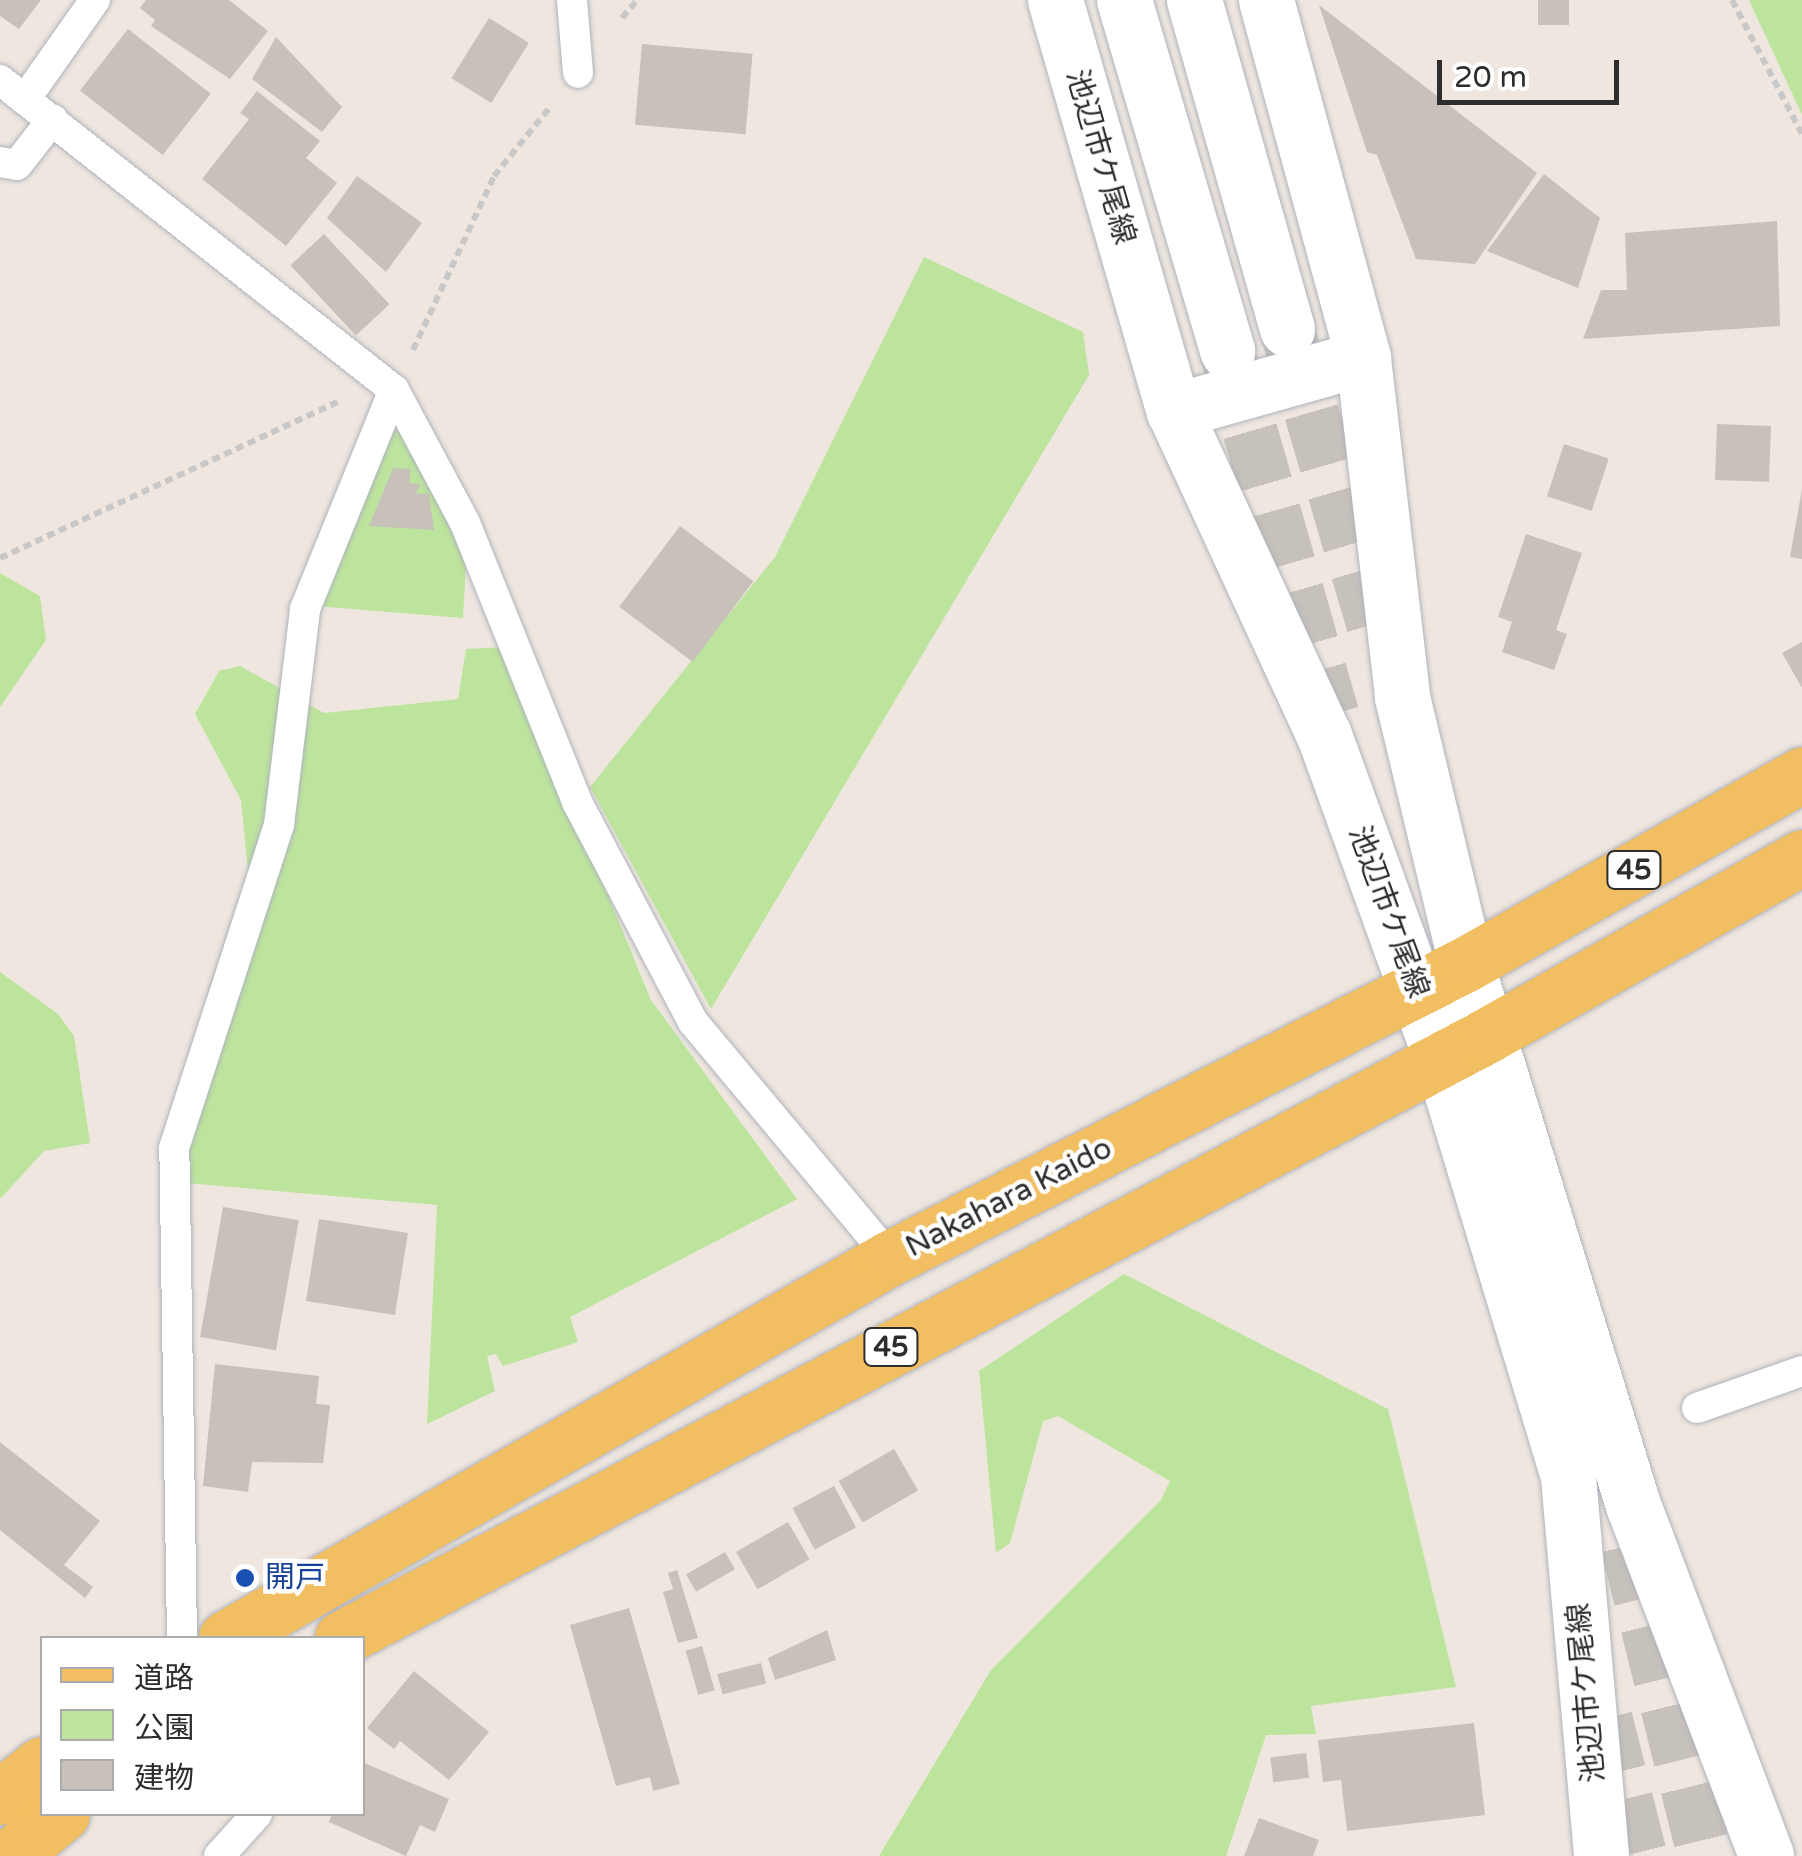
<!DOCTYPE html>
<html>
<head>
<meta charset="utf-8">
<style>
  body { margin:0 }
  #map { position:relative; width:1802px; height:1856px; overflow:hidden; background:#eee6df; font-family:"Varela Round","Noto Sans JP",sans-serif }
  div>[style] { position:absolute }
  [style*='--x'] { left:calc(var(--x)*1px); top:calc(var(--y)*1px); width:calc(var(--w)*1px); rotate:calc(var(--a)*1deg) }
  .green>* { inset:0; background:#bde49c }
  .building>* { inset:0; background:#c7c1ba; transform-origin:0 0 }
  .tertiary-tunnel>* { height:55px; margin-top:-27.5px; transform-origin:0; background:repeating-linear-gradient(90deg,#c7c1bb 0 55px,transparent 0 83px) }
  .path>* { height:6px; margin-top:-3px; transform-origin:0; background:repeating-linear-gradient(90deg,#c8c8c8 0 8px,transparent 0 13px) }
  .roads { filter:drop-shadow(0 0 2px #afb3bd) drop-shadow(0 0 2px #afb3bd) }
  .service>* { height:30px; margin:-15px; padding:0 15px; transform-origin:15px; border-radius:15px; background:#fff }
  .minor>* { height:55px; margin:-27.5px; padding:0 27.5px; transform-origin:27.5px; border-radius:27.5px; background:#fff }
  .tertiary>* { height:55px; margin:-27.5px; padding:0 27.5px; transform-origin:27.5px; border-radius:27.5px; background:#fff }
  .primary>* { height:55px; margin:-27.5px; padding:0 27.5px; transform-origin:27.5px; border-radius:27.5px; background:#f1be61 }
  .dots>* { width:28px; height:28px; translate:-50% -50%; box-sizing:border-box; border:5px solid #fff; border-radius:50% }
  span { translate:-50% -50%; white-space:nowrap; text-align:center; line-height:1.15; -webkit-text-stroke:9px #fff; paint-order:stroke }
  .shield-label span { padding:2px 8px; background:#fff; border:2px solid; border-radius:8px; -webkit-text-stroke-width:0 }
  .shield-label { font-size:28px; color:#2d2d2d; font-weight:700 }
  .street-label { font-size:30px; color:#2d2d2d }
  .transit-label { font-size:30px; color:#164399 }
  .left { translate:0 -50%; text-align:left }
  .legend { position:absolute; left:40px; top:1636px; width:325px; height:180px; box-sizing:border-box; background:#fff; border:2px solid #ababab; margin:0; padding:12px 18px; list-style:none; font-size:30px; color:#2d2d2d }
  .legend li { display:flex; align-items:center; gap:20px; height:50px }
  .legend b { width:50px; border:2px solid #ababab }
  .scale { position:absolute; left:1437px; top:60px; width:182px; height:45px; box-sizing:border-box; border:5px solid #2d2d2d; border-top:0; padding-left:12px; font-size:30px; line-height:35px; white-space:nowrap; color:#2d2d2d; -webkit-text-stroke:8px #fff; paint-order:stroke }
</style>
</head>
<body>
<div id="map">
  <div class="green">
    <i style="clip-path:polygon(1749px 0,1802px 0,1802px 115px)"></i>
    <i style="clip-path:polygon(924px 257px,1083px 332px,1089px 375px,711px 1009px,590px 787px,775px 557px)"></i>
    <i style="clip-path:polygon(366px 427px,428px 435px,469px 514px,463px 618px,291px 604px)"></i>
    <i style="clip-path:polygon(0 573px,40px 596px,46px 640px,0 707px)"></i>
    <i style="clip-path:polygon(506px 647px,651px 1000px,797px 1199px,570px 1317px,578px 1342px,503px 1366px,496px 1354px,487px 1356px,495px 1391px,427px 1424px,437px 1205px,187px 1183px,186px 1144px,232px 999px,207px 994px,248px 871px,241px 800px,195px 714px,219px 671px,240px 666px,324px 713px,458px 699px,466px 649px)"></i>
    <i style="clip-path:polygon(0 972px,58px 1014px,74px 1036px,90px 1143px,44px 1151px,0 1199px)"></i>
    <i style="clip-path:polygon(1124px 1274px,1388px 1409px,1456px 1687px,1311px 1706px,1316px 1734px,1266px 1735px,1226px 1856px,879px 1856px,991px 1670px,1161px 1500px,1170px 1481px,1058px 1416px,1043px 1421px,1010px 1543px,996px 1553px,979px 1371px)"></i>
  </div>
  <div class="building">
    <i style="clip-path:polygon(0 0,41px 0,19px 29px,0 16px)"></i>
    <i style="clip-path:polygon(146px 0,229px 0,268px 31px,230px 79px,151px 26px,155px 20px,140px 8px)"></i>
    <i style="left:1538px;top:0;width:31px;height:25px"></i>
    <i style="clip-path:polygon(1319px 5px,1537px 173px,1475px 264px,1416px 259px,1377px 155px,1367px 152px)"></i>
    <i style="left:489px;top:18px;width:47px;height:71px;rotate:32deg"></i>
    <i style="left:128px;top:29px;width:105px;height:78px;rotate:38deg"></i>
    <i style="clip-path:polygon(276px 37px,342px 107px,322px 132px,252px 79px)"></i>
    <i style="left:642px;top:44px;width:111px;height:81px;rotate:5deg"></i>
    <i style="clip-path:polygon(257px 91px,320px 141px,306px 158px,337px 183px,286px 246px,202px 179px,249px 119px,240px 113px)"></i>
    <i style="clip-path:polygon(1544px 174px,1600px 218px,1578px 288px,1487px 251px)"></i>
    <i style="clip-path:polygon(357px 176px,422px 223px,386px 272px,327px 218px)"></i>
    <i style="clip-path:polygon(1777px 221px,1780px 326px,1583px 339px,1601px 290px,1627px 290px,1625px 233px)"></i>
    <i style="left:324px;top:234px;width:96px;height:46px;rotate:47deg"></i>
    <i style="left:1717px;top:424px;width:54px;height:56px;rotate:2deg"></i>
    <i style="left:1564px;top:444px;width:47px;height:55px;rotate:18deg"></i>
    <i style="clip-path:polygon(393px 468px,411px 469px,409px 483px,421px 484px,416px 493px,429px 494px,434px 530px,369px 526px)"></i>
    <i style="clip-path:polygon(1802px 489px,1802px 559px,1790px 557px)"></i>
    <i style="left:680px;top:526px;width:92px;height:101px;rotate:37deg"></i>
    <i style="clip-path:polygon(1526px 534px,1582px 553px,1556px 630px,1567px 634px,1554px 670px,1502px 652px,1512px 622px,1498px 617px)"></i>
    <i style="clip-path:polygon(1802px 642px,1802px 688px,1782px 653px)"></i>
    <i style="left:223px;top:1207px;width:77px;height:132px;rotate:10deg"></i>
    <i style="left:319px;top:1219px;width:90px;height:83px;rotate:9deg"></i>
    <i style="clip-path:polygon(215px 1364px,319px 1376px,316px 1404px,330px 1405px,323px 1463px,252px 1462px,248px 1492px,203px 1486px)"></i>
    <i style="clip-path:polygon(0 1442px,100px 1521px,64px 1565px,93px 1587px,85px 1598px,0 1530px)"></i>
    <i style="left:894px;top:1449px;width:48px;height:64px;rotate:60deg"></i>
    <i style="left:834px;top:1486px;width:47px;height:47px;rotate:62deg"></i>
    <i style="left:788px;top:1522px;width:43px;height:60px;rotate:60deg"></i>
    <i style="left:725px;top:1552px;width:20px;height:45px;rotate:60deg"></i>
    <i style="clip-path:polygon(677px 1570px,698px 1638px,678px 1643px,663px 1592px,673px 1589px,668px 1573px)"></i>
    <i style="clip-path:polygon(629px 1608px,680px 1784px,653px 1791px,650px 1777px,616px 1786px,570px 1625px)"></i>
    <i style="clip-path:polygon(827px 1630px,836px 1660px,775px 1680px,768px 1658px)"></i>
    <i style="left:702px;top:1646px;width:46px;height:17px;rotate:74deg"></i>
    <i style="left:761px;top:1663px;width:21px;height:45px;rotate:76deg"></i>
    <i style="clip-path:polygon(414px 1671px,489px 1732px,449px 1780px,400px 1741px,394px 1749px,367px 1728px)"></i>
    <i style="clip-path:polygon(1474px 1723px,1485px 1815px,1347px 1831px,1341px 1780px,1323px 1782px,1318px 1740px)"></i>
    <i style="left:1306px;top:1753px;width:25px;height:36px;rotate:83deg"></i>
    <i style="clip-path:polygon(362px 1762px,449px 1799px,435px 1832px,420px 1825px,406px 1856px,329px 1822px,332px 1814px,362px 1814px)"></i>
    <i style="clip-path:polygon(1259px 1818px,1319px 1840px,1313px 1856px,1244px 1856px)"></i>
  </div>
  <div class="tertiary-tunnel">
    <i style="--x:1288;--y:332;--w:328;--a:73.6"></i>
    <i style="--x:1227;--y:351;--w:378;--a:73.9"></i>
    <i style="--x:1628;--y:1545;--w:320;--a:76.1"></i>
    <i style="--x:1605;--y:1718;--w:142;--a:75.8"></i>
  </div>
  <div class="path">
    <i style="--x:1732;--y:0;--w:151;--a:62.4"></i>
    <i style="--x:622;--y:18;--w:23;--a:-50"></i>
    <i style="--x:413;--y:350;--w:192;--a:-65"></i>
    <i style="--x:494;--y:176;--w:90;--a:-50.8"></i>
    <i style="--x:0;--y:558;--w:372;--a:-24.8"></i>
  </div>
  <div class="roads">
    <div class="service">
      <i style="--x:572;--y:0;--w:73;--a:85.3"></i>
      <i style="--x:0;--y:80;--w:501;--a:38.2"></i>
      <i style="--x:394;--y:390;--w:151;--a:61.9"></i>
      <i style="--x:465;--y:523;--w:301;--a:68.1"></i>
      <i style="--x:577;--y:802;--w:249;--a:62.2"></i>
      <i style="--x:693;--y:1022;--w:307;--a:50.1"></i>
      <i style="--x:26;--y:98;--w:120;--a:-54.9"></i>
      <i style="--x:0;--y:162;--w:17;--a:10"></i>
      <i style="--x:17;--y:165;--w:58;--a:-52"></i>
      <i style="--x:1697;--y:1408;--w:111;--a:-19.4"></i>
      <i style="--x:182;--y:1638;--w:490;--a:-90.9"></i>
      <i style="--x:174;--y:1148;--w:340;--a:-72"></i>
      <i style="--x:279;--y:825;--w:218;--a:-83.1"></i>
      <i style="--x:305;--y:609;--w:236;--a:-67.9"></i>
      <i style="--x:219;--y:1856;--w:57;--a:-47.9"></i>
    </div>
    <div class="minor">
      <i style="--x:1174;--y:411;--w:196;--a:-15.7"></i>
    </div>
    <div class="tertiary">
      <i style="--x:1055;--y:0;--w:428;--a:73.9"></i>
      <i style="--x:1174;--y:411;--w:357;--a:65.2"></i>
      <i style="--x:1324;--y:735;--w:344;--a:70.1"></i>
      <i style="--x:1441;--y:1058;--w:438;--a:73.1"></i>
      <i style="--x:1568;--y:1477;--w:380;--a:85"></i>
      <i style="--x:1124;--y:0;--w:366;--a:73.6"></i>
      <i style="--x:1194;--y:0;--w:342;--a:74.2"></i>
      <i style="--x:1266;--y:0;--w:371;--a:74.8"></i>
      <i style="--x:1363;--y:358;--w:341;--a:83.4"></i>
      <i style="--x:1402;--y:697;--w:275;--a:76.5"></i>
      <i style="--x:1466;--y:964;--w:566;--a:72.85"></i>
      <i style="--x:1633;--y:1505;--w:375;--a:69.2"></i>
    </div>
    <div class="primary">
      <i style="--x:226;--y:1638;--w:765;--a:-29.78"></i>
      <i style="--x:890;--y:1258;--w:647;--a:-27.04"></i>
      <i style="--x:1466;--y:964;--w:386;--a:-29.4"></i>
      <i style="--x:342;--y:1638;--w:1293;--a:-27.75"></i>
      <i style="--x:1486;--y:1036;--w:363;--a:-29.5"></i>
      <i style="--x:0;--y:1797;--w:53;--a:-38.2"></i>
      <i style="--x:11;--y:1856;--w:66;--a:-39.5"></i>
    </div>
  </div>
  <div class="dots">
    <i style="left:245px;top:1578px;background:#1a4fb4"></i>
  </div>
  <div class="shield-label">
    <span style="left:1634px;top:870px">45</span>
    <span style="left:891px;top:1347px">45</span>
  </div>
  <div class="street-label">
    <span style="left:1100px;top:157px;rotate:74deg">池辺市ケ尾線</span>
    <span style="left:1388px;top:912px;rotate:70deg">池辺市ケ尾線</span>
    <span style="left:1009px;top:1198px;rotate:-27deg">Nakahara Kaido</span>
    <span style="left:1587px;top:1693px;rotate:-95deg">池辺市ケ尾線</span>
  </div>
  <div class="transit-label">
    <span class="left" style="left:265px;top:1578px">開戸</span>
  </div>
  <ul class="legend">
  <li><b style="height:12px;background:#f1be61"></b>道路</li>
  <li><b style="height:28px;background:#bde49c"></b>公園</li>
  <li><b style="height:28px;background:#c7c1ba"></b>建物</li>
  </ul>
  <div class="scale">20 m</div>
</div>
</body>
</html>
